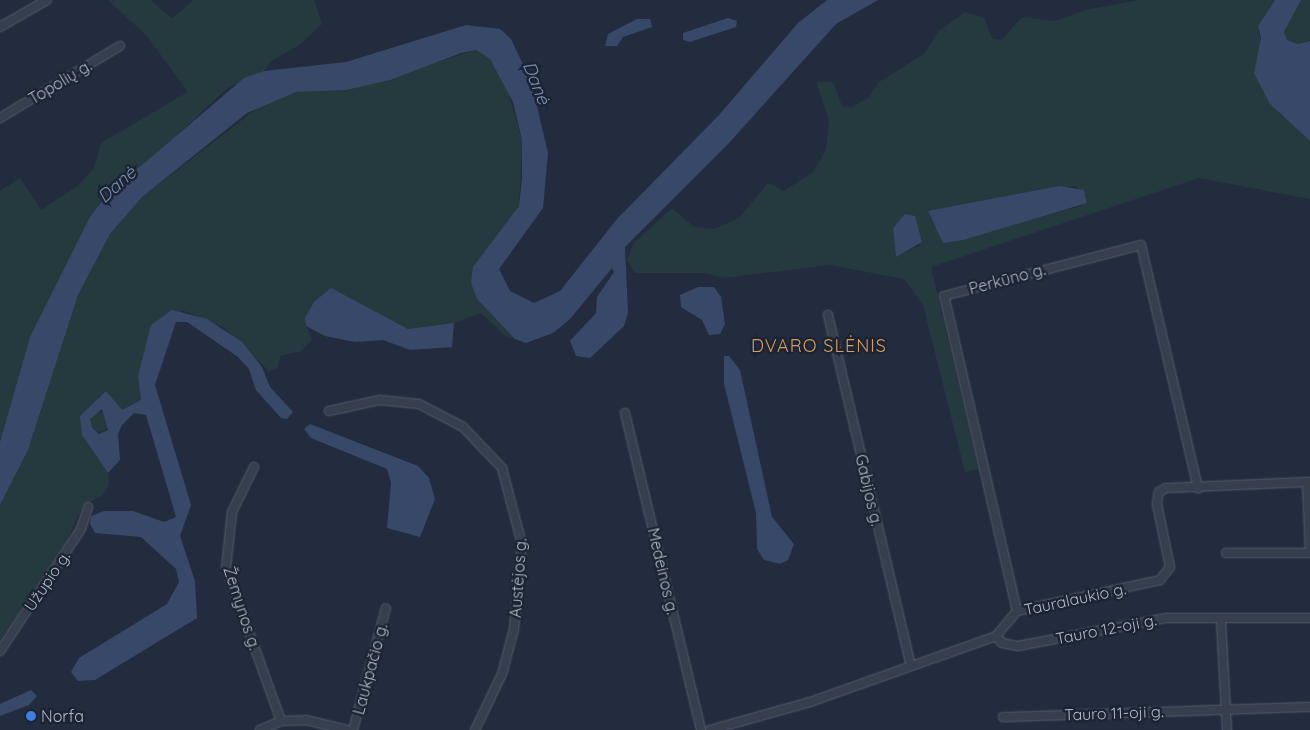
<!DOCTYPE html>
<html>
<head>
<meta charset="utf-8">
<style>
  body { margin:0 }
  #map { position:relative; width:1310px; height:730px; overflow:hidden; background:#232c3e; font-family:Quicksand,sans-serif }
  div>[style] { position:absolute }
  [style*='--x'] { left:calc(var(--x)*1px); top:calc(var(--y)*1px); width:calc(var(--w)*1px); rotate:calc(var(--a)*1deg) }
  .green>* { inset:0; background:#253a3f }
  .round { border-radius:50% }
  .water>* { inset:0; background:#384868 }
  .roads { filter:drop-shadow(0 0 1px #555c6c) drop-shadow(0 0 1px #555c6c) }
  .street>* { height:8px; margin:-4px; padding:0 4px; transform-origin:4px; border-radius:4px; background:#373f4e }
  .dots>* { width:14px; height:14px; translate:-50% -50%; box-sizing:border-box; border:2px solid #1c2433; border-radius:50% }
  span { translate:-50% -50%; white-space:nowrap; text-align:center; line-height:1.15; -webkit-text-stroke:5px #1c2433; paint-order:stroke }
  .street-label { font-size:16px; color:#b3b9c9 }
  .poi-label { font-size:16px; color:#b3b9c9 }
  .left { translate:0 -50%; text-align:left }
  .water-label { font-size:18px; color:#7a8db2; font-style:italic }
  .neighbourhood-label { font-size:18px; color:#d79e60; letter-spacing:1px }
</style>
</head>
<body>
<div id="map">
  <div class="green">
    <i style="clip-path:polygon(108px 0,151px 0,172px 19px,193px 0,314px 0,322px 24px,298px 46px,271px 61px,264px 71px,226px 89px,143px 167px,30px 337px,0 442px,0 191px,20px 178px,41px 210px,78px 186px,94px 168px,101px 143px,188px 92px,147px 36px)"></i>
    <i style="clip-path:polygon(evenodd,1139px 0,1275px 0,1258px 26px,1270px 104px,1310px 141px,1310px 199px,1199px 178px,931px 267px,978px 469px,965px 472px,923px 305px,904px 279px,830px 265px,724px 278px,706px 273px,635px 273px,627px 259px,634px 243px,672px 208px,694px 227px,714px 229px,739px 218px,768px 183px,784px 191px,813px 172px,826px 150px,829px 120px,816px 82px,833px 82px,842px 106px,852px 107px,868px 98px,879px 82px,924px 54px,938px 32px,965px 12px,984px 18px,992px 38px,1002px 40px,1022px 17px,1055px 21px,1086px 10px,1139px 0,1075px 186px,1087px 196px,1081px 206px,943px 242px,928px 212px,1075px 186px,1139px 0,893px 228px,921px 245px,896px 256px,893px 228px)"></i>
    <i style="clip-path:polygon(1301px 0,1310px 0,1310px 40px,1298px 44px,1287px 40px,1284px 32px)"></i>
    <i style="clip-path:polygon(476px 50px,490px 59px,504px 78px,522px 140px,519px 206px,507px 224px,477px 299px,515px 339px,505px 336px,481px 313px,454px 323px,408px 329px,349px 300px,306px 326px,312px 340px,301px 351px,280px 356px,278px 368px,269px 371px,223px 327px,182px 310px,138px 376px,141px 400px,122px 410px,99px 395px,82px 435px,108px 473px,109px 485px,103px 495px,82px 506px,68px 539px,0 640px,0 505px,28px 450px,78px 295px,110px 234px,142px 197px,268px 100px,296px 92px,346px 90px)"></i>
    <i class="round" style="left:89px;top:412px;width:20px;height:20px"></i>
  </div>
  <div class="water">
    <i style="clip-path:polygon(827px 0,878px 0,836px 24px,729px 143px,625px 247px,628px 313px,624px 326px,590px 358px,576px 356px,570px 341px,596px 313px,597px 297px,614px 272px,612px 268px,570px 319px,553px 333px,526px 343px,515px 339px,477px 299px,471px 283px,473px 267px,519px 206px,522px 178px,522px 140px,513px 102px,490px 59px,476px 50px,461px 53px,390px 80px,346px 90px,296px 92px,247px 113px,142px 197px,110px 234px,78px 295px,28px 450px,0 505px,0 442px,30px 337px,90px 217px,107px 195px,244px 78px,264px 71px,346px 62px,466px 25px,500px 29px,511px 39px,531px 81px,548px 153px,543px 208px,499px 269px,510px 291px,534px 303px,560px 291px,617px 219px,719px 115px,798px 23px)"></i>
    <i style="clip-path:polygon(1275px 0,1301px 0,1284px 32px,1287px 40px,1298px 44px,1310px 41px,1310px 141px,1270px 104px,1254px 73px,1261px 38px,1258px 26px)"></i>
    <i style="clip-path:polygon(728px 18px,737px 21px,736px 27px,690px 42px,683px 40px,683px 33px)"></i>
    <i style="clip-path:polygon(637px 19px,650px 19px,652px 27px,623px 37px,617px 46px,605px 46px,608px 34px)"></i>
    <i style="clip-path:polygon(1059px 186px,1084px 190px,1087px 203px,963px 240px,943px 243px,928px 211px)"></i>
    <i style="clip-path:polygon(905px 214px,915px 216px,922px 242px,896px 257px,893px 228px)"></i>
    <i style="clip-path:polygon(698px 287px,714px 287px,721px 297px,725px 324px,720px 334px,709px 335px,702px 320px,681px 307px,680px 295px)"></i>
    <i style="clip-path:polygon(331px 288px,408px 329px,454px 323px,452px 347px,410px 350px,383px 340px,355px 342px,325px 336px,306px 326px,305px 318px,314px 302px)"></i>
    <i style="clip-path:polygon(evenodd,172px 310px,207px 319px,242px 342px,262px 367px,270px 387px,293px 412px,287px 419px,281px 418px,256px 390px,249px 369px,238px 357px,187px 322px,176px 322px,155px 385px,191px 505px,180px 536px,195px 581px,197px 618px,95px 680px,78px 681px,71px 672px,79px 658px,167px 604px,179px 582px,176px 569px,141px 537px,95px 533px,90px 524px,91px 516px,104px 511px,133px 511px,164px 522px,176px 517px,146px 415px,134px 413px,122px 425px,118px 434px,120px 460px,108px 473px,82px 435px,80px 416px,106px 391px,122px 410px,141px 400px,138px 376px,151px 325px,172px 310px,102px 409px,108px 430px,99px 434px,92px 428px,90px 419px,102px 409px)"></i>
    <i style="clip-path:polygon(724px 356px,729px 356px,740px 370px,772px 517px,794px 544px,788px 560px,780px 564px,764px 560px,757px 549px,756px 513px,724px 384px)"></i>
    <i style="clip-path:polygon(310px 424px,418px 466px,429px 478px,435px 499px,420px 537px,387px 528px,391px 483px,387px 469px,311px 438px,304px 429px)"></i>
    <i style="clip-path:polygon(31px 690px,37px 696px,29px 705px,0 716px,0 704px)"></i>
  </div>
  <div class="roads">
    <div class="street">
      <i style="--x:0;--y:27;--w:54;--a:-29.9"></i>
      <i style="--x:0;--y:118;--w:140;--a:-31"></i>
      <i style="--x:828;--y:315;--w:360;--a:76.7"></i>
      <i style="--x:329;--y:411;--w:51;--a:-12.4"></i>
      <i style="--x:379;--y:400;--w:40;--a:5.7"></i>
      <i style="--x:419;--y:404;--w:50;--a:27.6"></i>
      <i style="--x:463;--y:427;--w:57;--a:46.4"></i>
      <i style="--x:502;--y:468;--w:79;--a:75.3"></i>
      <i style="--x:522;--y:544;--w:85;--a:95.4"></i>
      <i style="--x:514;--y:629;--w:47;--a:104.9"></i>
      <i style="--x:502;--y:674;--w:62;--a:115.7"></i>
      <i style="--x:625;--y:413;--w:326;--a:76.5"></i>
      <i style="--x:254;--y:467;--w:50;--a:116.1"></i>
      <i style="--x:232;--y:512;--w:56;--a:96.1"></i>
      <i style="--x:226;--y:568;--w:163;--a:70.2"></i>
      <i style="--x:1307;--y:483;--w:70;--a:87.5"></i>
      <i style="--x:1226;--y:553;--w:84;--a:0"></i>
      <i style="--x:1017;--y:611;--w:323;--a:-103"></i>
      <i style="--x:944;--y:296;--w:203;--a:-14.5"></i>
      <i style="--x:1141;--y:245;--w:250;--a:76.8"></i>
      <i style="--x:1221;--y:620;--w:110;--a:86.9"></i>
      <i style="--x:996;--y:636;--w:9;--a:49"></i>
      <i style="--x:1002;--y:643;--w:16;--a:11"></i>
      <i style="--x:1018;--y:646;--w:151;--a:-10.7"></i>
      <i style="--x:1166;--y:618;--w:144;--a:0"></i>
      <i style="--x:0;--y:651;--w:146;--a:-56.4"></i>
      <i style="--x:81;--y:529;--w:23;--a:-72"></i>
      <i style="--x:1003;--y:717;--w:307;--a:-1.9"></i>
      <i style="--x:260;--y:730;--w:23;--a:-23"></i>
      <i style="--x:281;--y:721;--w:25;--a:-2"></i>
      <i style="--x:306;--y:720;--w:42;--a:13.7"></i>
      <i style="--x:353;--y:730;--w:126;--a:-74.9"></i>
      <i style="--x:710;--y:730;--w:104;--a:-15.6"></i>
      <i style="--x:810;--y:702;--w:197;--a:-19.5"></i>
      <i style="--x:996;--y:636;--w:33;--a:-50"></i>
      <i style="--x:1017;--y:611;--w:146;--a:-12.2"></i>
      <i style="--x:1160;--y:580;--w:16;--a:-52"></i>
      <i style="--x:1170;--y:567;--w:64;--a:-101.7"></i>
      <i style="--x:1157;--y:504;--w:12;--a:-81"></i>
      <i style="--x:1159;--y:492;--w:8;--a:-30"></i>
      <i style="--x:1166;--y:488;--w:144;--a:-2.4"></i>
    </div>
  </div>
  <div class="dots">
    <i style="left:31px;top:716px;background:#3f7fe0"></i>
  </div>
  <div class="street-label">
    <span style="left:60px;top:82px;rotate:-31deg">Topolių g.</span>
    <span style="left:1007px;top:279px;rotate:-15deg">Perkūno g.</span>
    <span style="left:869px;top:490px;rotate:77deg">Gabijos g.</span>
    <span style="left:663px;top:571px;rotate:77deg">Medeinos g.</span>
    <span style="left:518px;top:578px;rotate:-86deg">Austėjos g.</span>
    <span style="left:47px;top:581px;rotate:-56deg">Užupio g.</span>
    <span style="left:1075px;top:599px;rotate:-12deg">Tauralaukio g.</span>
    <span style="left:242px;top:608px;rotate:72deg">Žemynos g.</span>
    <span style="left:1106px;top:629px;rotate:-11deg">Tauro 12-oji g.</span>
    <span style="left:370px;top:669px;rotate:-75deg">Laukpačio g.</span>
    <span style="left:1114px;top:713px;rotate:-2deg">Tauro 11-oji g.</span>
  </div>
  <div class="poi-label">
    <span class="left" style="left:41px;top:716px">Norfa</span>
  </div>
  <div class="water-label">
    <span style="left:536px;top:83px;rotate:68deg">Danė</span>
    <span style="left:117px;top:185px;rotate:-42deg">Danė</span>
  </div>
  <div class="neighbourhood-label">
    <span style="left:819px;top:346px">DVARO SLĖNIS</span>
  </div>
</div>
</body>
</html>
